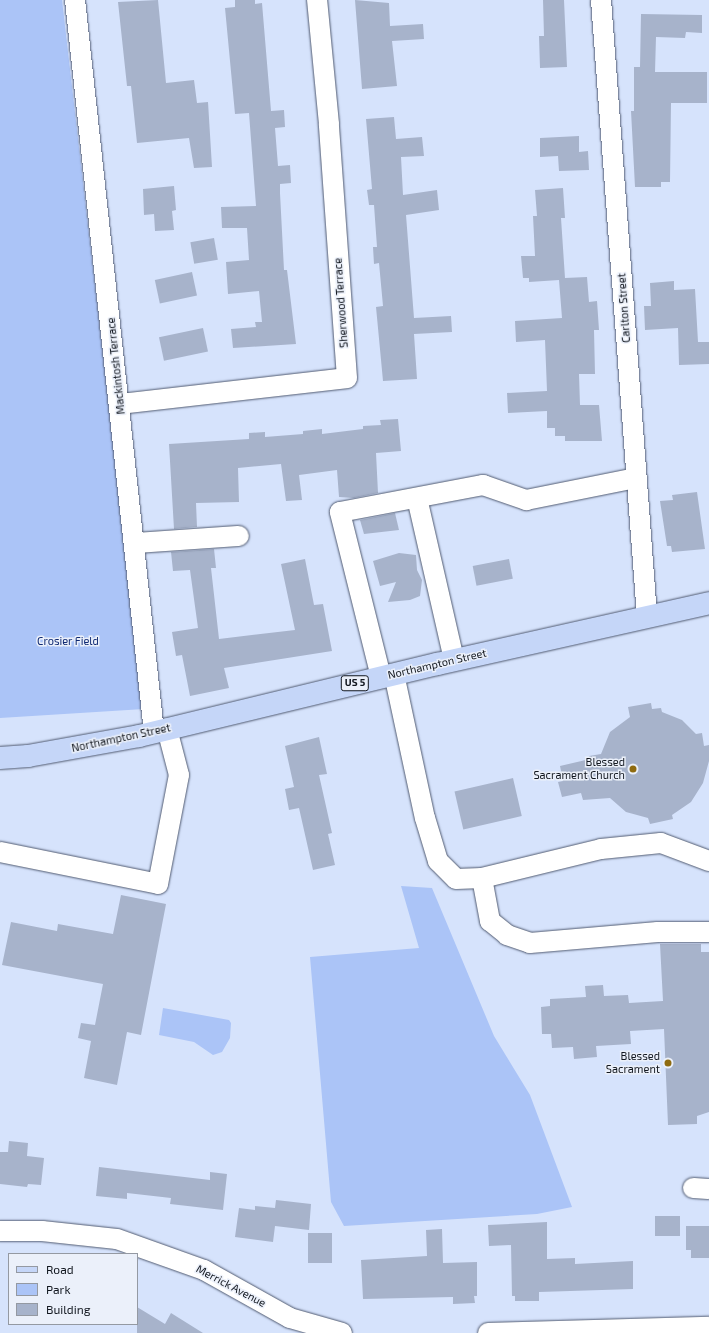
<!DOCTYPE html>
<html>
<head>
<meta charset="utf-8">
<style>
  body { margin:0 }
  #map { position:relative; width:709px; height:1333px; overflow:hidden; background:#d6e3fc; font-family:"Exo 2",sans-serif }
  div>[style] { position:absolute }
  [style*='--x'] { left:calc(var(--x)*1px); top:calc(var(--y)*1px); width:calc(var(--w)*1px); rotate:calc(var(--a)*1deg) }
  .green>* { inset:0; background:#abc4f7 }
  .building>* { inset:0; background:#a7b3cb; transform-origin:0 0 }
  .roads { filter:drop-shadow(0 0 1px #515b71) drop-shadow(0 0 1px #515b71) }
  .minor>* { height:20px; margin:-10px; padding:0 10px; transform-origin:10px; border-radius:10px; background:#fff }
  .major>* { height:22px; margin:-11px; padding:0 11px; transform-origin:11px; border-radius:11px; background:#c5d6f8 }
  .dots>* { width:11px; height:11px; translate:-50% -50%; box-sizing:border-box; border:2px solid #ebf0fa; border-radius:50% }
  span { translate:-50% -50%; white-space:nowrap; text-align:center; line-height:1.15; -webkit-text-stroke:3px #ebf0fa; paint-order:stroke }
  .shield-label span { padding:1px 3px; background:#ebf0fa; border:1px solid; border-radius:3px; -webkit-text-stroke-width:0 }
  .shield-label { font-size:10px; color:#12171f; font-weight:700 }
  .street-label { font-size:11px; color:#12171f }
  .park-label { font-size:11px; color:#0e2973 }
  .poi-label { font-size:11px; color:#12171f }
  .right { translate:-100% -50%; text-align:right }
  .legend { position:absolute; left:8px; top:1253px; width:130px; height:72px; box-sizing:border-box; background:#ebf0fa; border:1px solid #9499a2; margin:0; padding:5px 7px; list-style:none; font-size:12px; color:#12171f }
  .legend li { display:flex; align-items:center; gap:8px; height:20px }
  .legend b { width:20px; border:1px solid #9499a2 }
</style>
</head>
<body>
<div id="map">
  <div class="green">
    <i style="clip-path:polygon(0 0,62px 0,144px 709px,0 718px)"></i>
    <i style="clip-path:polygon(401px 886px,432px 888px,494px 1036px,530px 1095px,572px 1207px,537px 1214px,344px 1226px,331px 1202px,310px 957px,419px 948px)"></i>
    <i style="clip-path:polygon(163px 1008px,229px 1020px,231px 1023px,230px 1038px,222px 1052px,213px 1055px,194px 1042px,159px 1035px)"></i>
  </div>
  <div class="building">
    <i style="clip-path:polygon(158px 0,166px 83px,194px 80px,197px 103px,208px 102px,212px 167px,194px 168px,189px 138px,137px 143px,131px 86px,127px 86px,118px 2px)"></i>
    <i style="clip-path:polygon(235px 0,255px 0,255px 4px,262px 3px,271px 111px,284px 110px,285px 127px,275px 128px,278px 166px,290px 165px,291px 183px,280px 184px,280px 193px,284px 270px,287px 270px,296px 344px,233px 348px,231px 329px,256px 327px,255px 322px,262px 322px,259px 291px,228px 294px,226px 262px,249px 260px,247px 228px,222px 228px,221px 207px,256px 206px,249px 113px,235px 114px,225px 8px,235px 7px)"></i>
    <i style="clip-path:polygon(355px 0,389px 3px,390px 26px,423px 24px,424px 39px,392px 41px,397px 86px,362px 89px)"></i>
    <i style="clip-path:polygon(543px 0,564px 0,567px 67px,540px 68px,539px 36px,544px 36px)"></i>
    <i style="clip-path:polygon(641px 14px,702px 15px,702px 33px,686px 32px,685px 38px,656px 37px,655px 72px,707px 72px,707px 103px,671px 103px,670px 182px,661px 182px,661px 187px,635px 187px,631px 111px,634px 111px,634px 67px,640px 67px)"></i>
    <i style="clip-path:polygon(394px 117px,396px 139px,422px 137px,424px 156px,401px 157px,403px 195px,437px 190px,439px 210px,406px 215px,414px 318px,451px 316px,452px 332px,414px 334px,417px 379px,383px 381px,376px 307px,383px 306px,379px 263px,374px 264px,373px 247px,377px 247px,374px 205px,369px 205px,367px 190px,372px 189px,366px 119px)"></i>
    <i style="clip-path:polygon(579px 136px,579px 152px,588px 151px,589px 170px,559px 171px,558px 156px,540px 157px,540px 138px)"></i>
    <i style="clip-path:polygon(174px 186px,176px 210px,172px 211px,174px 230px,155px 231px,154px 214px,144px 215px,143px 189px)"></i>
    <i style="clip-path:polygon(563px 188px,565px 218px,561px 218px,565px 278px,587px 277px,589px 302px,597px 301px,599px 330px,594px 330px,595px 374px,579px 374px,580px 405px,599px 405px,602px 441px,565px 441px,565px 436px,555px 436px,555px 428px,547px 428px,547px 411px,508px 413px,507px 393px,547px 391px,545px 340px,516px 342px,515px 321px,562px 318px,559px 280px,529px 282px,529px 278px,523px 278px,521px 256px,535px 256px,533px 216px,537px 216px,535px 190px)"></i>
    <i style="left:214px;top:238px;width:22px;height:24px;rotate:80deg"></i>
    <i style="left:192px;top:272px;width:24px;height:38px;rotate:78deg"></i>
    <i style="clip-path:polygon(674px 281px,674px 290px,695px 289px,698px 342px,709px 342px,709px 364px,679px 365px,678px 328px,645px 330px,644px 306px,651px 306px,650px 283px)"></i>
    <i style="left:203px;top:328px;width:24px;height:45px;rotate:78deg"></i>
    <i style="clip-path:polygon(398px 419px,401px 451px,376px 453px,378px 493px,354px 498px,339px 497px,337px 470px,299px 475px,302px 500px,286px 501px,281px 464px,238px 468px,239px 502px,196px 503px,197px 527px,174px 529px,169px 444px,249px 439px,249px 433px,265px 432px,265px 437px,303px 434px,303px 431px,322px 429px,322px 434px,363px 429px,363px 426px,381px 425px,380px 420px)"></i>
    <i style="clip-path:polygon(697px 492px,705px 549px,672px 552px,671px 546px,667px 546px,660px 501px,673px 500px,672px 495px)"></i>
    <i style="clip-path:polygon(395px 513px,399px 530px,364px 534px,360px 520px)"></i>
    <i style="clip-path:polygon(214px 549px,216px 568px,211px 568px,219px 639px,295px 630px,281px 564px,305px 559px,314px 605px,323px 604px,332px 651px,224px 668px,229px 688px,190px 696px,182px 655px,176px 656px,172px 632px,198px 628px,190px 570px,173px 571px,171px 552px)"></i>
    <i style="clip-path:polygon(399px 553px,416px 555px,417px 570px,422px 580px,420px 596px,410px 600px,388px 602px,396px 582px,380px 586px,373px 561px)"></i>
    <i style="left:509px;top:559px;width:20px;height:37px;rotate:79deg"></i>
    <i style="clip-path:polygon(651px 703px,652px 709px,661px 708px,662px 712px,682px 720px,696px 734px,702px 733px,704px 746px,709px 745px,709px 761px,703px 783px,691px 802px,672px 815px,673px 819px,650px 824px,648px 818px,626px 812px,610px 798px,583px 800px,581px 793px,562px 797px,558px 782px,563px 781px,560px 766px,590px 759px,589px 756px,601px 754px,610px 732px,630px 717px,628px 707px)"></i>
    <i style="clip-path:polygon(319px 737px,327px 774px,319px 775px,332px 833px,328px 834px,335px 865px,313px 870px,299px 808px,289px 810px,285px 789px,294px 787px,285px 746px)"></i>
    <i style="left:513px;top:778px;width:39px;height:60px;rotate:77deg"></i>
    <i style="clip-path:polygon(121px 895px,166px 904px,141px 1035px,127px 1032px,117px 1085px,84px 1078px,91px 1041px,78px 1038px,81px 1023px,95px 1025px,103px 984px,2px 965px,11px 922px,57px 931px,58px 924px,113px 934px)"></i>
    <i style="clip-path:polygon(660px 944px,701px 944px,701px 952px,709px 952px,709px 1112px,697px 1116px,697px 1124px,668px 1125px,664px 1029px,630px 1031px,631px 1044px,596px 1046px,597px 1057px,574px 1059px,573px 1047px,552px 1048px,551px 1034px,542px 1034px,541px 1007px,550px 1006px,550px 999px,586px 997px,585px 986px,603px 985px,604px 996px,628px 995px,629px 1003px,663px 1001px)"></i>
    <i style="clip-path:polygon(9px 1141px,28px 1143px,27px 1156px,44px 1158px,41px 1185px,28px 1184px,27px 1187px,0 1184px,0 1152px,8px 1152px)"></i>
    <i style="clip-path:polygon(99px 1167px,210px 1180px,210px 1172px,227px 1174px,223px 1210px,170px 1204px,171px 1198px,127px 1193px,127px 1199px,96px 1196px)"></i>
    <i style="clip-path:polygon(276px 1200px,311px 1204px,309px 1230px,275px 1226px,273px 1242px,235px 1237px,239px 1208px,255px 1210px,255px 1206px,275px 1208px)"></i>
    <i style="left:655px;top:1216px;width:25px;height:20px"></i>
    <i style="clip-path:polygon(547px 1222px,547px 1259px,575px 1258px,575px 1264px,633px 1261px,633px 1289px,539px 1292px,539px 1301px,515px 1301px,515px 1296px,512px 1296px,511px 1245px,489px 1246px,488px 1225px)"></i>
    <i style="clip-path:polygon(686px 1226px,709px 1226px,709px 1258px,691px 1258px,691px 1250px,686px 1250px)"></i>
    <i style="clip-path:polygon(442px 1229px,443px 1263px,477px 1262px,477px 1296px,474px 1296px,475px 1303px,453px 1304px,453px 1297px,363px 1299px,361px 1260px,427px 1256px,426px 1230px)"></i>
    <i style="left:308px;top:1233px;width:24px;height:30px"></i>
    <i style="clip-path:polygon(137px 1307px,165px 1324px,171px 1313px,203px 1333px,137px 1333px)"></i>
  </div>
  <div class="roads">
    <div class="minor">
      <i style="--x:75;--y:0;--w:736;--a:83.84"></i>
      <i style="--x:601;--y:0;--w:618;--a:85.73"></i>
      <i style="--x:120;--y:404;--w:228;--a:-6.5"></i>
      <i style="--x:347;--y:378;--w:255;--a:-94.1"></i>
      <i style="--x:329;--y:124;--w:125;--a:-95.5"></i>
      <i style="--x:417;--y:498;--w:166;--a:77.1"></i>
      <i style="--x:135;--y:543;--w:104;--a:-3.9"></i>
      <i style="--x:394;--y:674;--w:147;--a:77.9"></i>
      <i style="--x:425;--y:818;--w:45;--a:73.2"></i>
      <i style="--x:438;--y:861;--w:25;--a:45"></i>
      <i style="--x:456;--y:879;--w:26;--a:-2"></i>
      <i style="--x:482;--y:878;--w:122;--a:-13.7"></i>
      <i style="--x:601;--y:849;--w:60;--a:-5.7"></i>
      <i style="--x:661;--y:843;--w:51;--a:20.6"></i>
      <i style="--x:381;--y:677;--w:170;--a:-104"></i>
      <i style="--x:340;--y:512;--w:146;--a:-10.7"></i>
      <i style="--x:483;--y:485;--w:46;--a:19.2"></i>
      <i style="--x:526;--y:500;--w:112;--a:-11.3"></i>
      <i style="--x:0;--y:852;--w:161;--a:11.4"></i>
      <i style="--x:158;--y:884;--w:111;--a:-79.1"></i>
      <i style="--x:179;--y:775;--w:48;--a:-104.6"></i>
      <i style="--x:482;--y:878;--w:44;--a:79.5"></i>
      <i style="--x:490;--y:921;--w:22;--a:39"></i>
      <i style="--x:507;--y:935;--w:24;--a:19"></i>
      <i style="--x:530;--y:943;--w:128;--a:-4.9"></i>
      <i style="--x:658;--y:932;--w:51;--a:0"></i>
      <i style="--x:693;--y:1188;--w:16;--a:4"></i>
      <i style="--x:0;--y:1231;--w:42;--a:0"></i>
      <i style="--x:42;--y:1231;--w:75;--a:6.1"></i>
      <i style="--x:117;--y:1239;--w:92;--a:19.6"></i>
      <i style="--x:204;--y:1270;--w:98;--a:29.2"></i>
      <i style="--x:290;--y:1318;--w:54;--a:16.1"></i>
      <i style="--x:488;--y:1333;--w:221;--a:-1.6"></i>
    </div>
    <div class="major">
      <i style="--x:0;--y:758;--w:28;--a:-4"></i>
      <i style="--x:28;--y:756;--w:113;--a:-10.2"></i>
      <i style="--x:139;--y:736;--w:307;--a:-13.6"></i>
      <i style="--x:437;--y:664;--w:279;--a:-12.6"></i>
    </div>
  </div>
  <div class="dots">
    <i style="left:633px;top:769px;background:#8f6b10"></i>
    <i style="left:668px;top:1063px;background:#8f6b10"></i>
  </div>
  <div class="shield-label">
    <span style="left:355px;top:683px">US 5</span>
  </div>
  <div class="street-label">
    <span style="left:341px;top:303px;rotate:-94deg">Sherwood Terrace</span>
    <span style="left:624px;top:308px;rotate:-94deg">Carlton Street</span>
    <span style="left:116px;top:366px;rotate:-96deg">Mackintosh Terrace</span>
    <span style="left:437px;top:664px;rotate:-13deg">Northampton Street</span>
    <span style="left:121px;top:738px;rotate:-12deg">Northampton Street</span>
    <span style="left:231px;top:1286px;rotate:28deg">Merrick Avenue</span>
  </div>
  <div class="park-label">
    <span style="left:68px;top:641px">Crosier Field</span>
  </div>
  <div class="poi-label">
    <span class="right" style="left:625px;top:769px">Blessed<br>Sacrament Church</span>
    <span class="right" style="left:660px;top:1063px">Blessed<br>Sacrament</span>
  </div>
  <ul class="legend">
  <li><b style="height:5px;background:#c5d6f8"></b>Road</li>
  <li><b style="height:11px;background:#abc4f7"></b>Park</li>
  <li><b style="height:11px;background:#a7b3cb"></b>Building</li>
  </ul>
</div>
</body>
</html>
